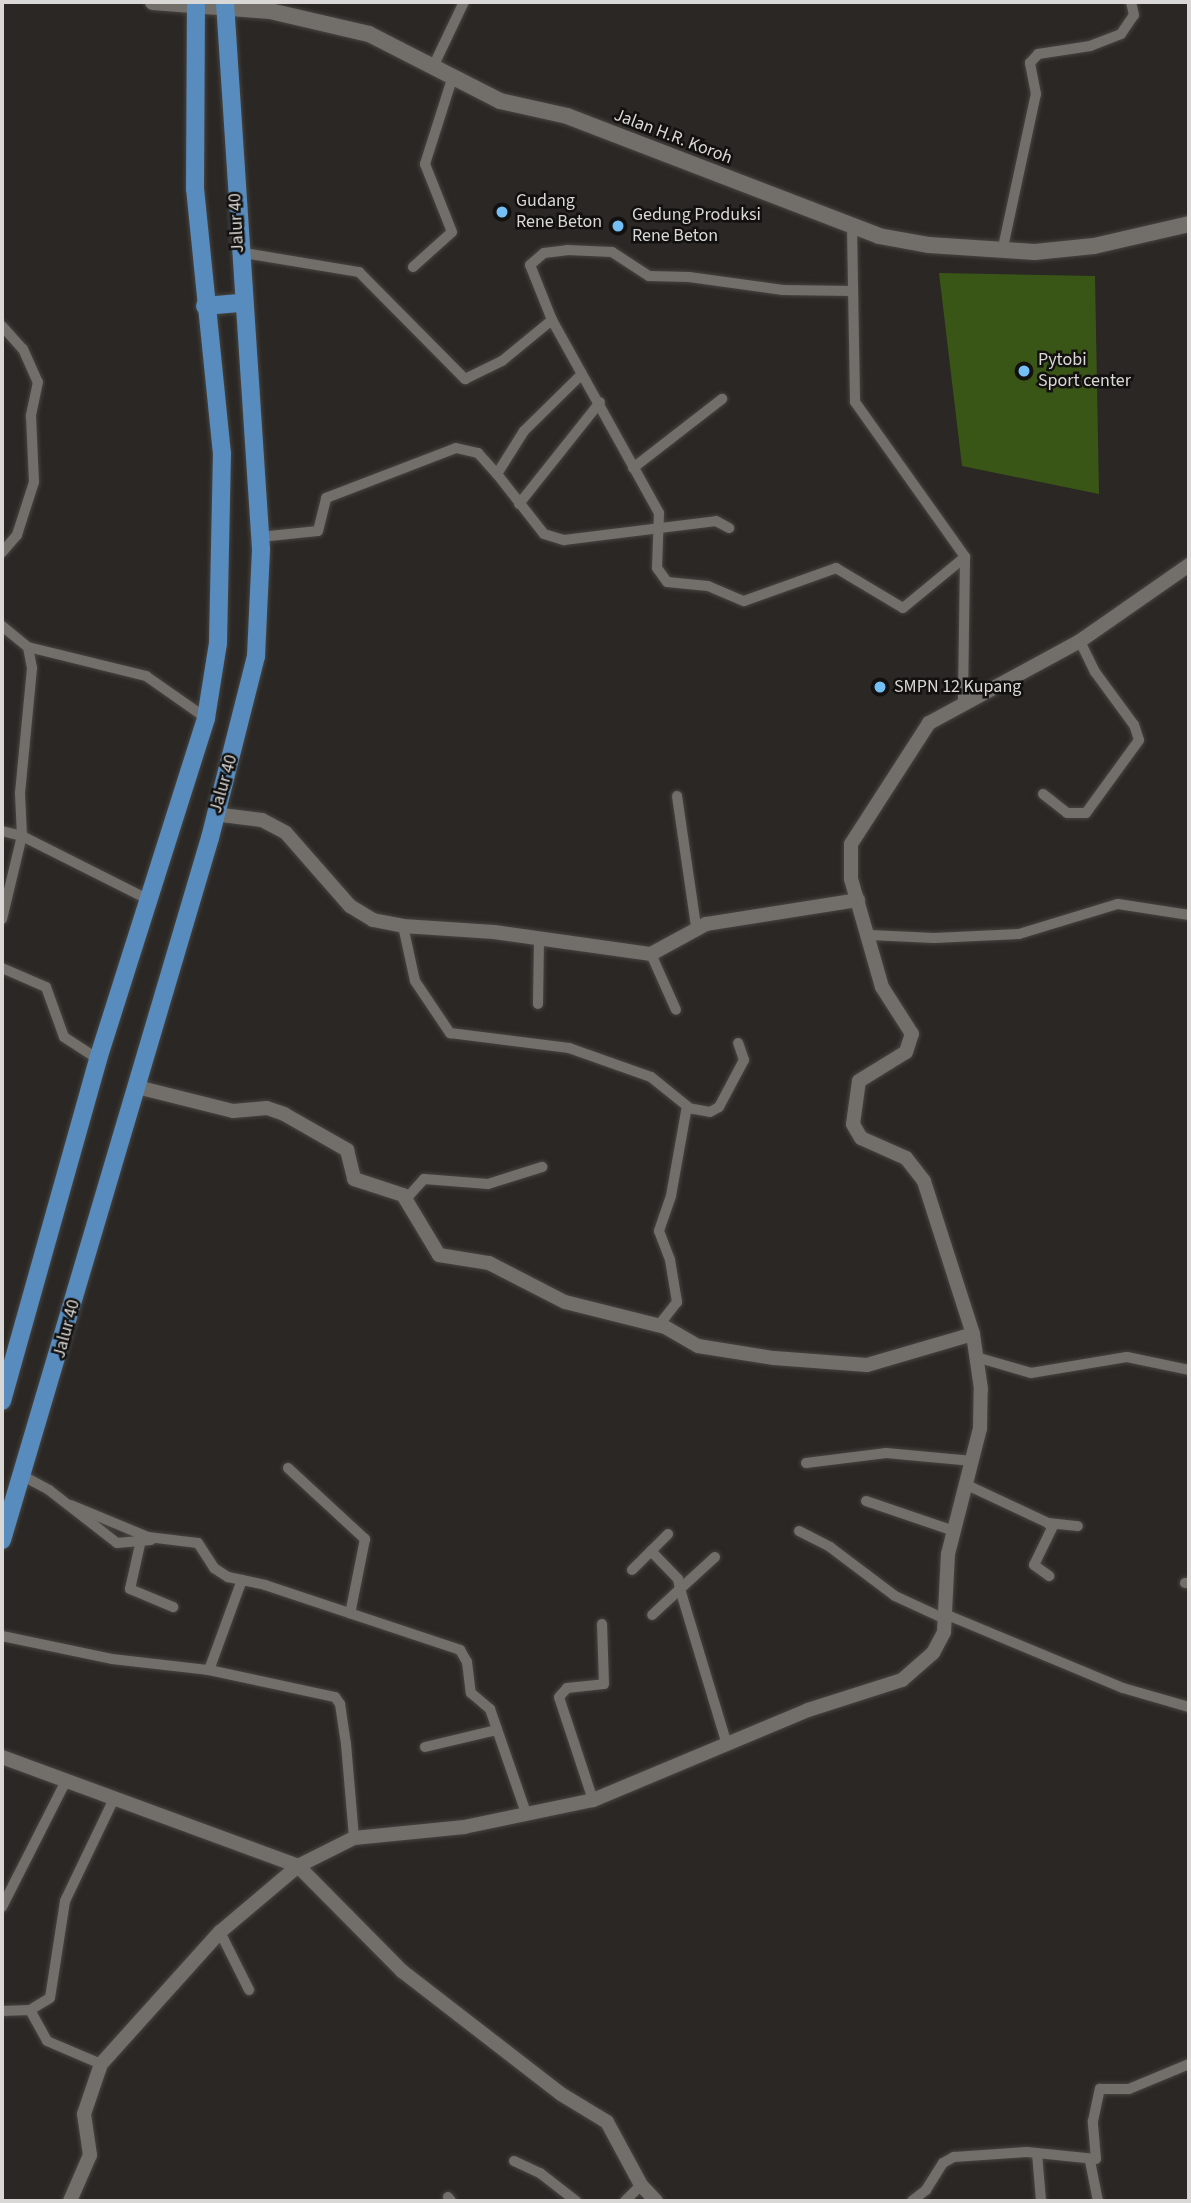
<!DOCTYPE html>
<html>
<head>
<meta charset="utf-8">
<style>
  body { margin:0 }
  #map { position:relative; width:1191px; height:2203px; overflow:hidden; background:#2a2724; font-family:"Source Sans 3",sans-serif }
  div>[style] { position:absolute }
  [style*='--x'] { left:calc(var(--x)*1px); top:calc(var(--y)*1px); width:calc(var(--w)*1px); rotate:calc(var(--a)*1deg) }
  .green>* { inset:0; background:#3a5617 }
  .roads { filter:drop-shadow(0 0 2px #464441) drop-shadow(0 0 2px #464441) }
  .minor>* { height:10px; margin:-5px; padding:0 5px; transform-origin:5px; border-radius:5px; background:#726f6b }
  .tertiary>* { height:14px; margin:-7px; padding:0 7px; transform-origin:7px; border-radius:7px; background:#726f6b }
  .secondary>* { height:16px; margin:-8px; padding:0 8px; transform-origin:8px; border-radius:8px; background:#726f6b }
  .trunk>* { height:18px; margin:-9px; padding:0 9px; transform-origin:9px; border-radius:9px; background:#588cbe }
  .dots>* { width:19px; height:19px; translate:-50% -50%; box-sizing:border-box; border:4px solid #12110f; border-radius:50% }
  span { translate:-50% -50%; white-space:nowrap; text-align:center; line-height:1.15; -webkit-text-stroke:5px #12110f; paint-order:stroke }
  .street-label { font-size:18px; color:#dad8d6 }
  .poi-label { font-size:18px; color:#dad8d6 }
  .left { translate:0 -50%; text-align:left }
  .frame { position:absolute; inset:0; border:4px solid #dad8d6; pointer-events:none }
</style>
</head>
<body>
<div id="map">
  <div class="green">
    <i style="clip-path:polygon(939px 273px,1095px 276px,1099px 494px,962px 466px)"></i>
  </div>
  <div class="roads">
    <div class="minor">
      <i style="--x:432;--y:69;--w:74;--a:-64.5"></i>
      <i style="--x:852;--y:227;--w:175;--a:89"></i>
      <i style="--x:855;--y:402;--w:190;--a:54.6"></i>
      <i style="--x:965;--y:557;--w:147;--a:90.8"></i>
      <i style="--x:238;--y:252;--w:123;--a:9.4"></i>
      <i style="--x:359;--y:272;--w:151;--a:45.3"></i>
      <i style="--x:465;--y:379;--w:41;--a:-25.9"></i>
      <i style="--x:502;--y:361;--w:65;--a:-39.4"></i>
      <i style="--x:552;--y:320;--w:221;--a:61"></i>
      <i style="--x:659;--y:513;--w:55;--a:92.1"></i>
      <i style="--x:657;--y:568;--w:17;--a:54"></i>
      <i style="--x:667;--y:582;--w:41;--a:5.6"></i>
      <i style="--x:708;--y:586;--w:39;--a:23"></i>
      <i style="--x:744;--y:601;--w:98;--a:-19.7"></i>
      <i style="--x:836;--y:568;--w:78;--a:30.8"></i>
      <i style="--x:903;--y:608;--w:80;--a:-39.4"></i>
      <i style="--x:1002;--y:252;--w:162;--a:-77.9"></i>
      <i style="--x:1036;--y:94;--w:32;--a:-101"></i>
      <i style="--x:1030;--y:63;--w:12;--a:-48"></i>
      <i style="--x:1038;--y:54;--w:53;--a:-8.7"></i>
      <i style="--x:1090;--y:46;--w:33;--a:-21"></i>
      <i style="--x:1121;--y:34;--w:23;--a:-56"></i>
      <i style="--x:1134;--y:15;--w:13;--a:-103"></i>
      <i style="--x:413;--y:267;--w:52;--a:-41.9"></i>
      <i style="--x:452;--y:232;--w:73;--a:-111.7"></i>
      <i style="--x:425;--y:164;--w:89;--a:-72.4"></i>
      <i style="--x:552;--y:320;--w:59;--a:-111.8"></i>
      <i style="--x:530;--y:265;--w:18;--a:-41"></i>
      <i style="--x:544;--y:253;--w:23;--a:-7"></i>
      <i style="--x:567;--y:250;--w:45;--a:2.5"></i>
      <i style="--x:612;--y:252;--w:44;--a:33"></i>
      <i style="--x:649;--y:276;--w:40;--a:1.4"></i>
      <i style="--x:689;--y:277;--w:95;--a:7.9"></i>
      <i style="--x:783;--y:290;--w:69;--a:0.8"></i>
      <i style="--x:2;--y:326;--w:31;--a:48"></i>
      <i style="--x:23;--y:349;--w:36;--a:66"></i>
      <i style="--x:38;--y:382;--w:35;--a:102"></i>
      <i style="--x:31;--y:416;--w:66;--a:87.4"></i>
      <i style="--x:34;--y:482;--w:56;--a:107.8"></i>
      <i style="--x:17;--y:535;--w:23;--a:131"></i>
      <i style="--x:582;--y:374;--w:81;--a:135.5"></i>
      <i style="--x:524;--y:431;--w:51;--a:122.1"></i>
      <i style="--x:497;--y:474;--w:76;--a:51.9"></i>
      <i style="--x:544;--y:534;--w:21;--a:17"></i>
      <i style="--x:564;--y:540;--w:153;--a:-7.1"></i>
      <i style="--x:716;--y:521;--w:15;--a:28"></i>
      <i style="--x:633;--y:468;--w:113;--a:-37.8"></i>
      <i style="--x:519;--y:504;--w:130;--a:-51.5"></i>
      <i style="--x:260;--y:537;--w:58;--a:-5.9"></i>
      <i style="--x:318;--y:531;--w:34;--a:-76"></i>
      <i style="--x:326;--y:498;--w:139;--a:-21"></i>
      <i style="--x:456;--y:448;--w:23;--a:13"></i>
      <i style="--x:478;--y:453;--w:28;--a:48"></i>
      <i style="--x:2;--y:626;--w:33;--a:39"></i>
      <i style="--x:28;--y:647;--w:122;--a:13.8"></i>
      <i style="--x:146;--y:676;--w:73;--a:35"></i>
      <i style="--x:1043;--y:794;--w:31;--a:38"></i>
      <i style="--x:1067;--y:813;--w:19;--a:0"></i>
      <i style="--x:1086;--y:813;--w:90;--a:-54"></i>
      <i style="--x:1139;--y:740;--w:16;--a:-108"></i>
      <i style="--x:1134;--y:725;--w:66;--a:-126.3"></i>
      <i style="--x:1095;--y:672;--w:34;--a:-116"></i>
      <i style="--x:677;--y:796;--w:132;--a:81.7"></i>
      <i style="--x:2;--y:831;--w:21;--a:14"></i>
      <i style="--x:22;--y:836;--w:140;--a:26.7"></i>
      <i style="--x:2;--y:919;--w:85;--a:-76.5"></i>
      <i style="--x:22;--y:836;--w:43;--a:-92.7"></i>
      <i style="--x:20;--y:793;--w:126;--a:-84.5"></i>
      <i style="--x:32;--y:668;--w:21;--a:-101"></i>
      <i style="--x:403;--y:926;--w:56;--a:77.7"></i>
      <i style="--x:415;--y:981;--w:63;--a:56.1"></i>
      <i style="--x:450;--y:1033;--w:120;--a:7.2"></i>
      <i style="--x:569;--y:1048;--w:87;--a:19.5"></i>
      <i style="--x:651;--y:1077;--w:46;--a:38.9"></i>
      <i style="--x:687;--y:1106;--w:91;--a:100.1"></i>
      <i style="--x:671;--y:1196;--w:37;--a:109"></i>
      <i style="--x:659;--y:1231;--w:31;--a:69"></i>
      <i style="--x:670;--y:1260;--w:43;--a:80.5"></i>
      <i style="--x:677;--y:1302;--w:29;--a:128"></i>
      <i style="--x:870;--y:935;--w:64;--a:2.7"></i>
      <i style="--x:934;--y:938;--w:85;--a:-2.7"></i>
      <i style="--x:1019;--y:934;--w:103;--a:-16.9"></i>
      <i style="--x:1118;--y:904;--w:72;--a:8.8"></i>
      <i style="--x:651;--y:954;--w:61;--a:65.9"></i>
      <i style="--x:2;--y:968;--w:48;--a:23.4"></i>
      <i style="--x:46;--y:987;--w:53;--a:70.2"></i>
      <i style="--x:64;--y:1037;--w:40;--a:32.9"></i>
      <i style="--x:538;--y:1004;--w:64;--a:-89.1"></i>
      <i style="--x:688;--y:1108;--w:22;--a:10"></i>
      <i style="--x:710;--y:1112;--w:10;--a:-29"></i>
      <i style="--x:719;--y:1107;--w:53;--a:-62"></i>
      <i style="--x:744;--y:1060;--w:18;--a:-109"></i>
      <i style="--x:406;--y:1199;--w:27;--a:-48"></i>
      <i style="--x:424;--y:1179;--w:64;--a:4.5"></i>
      <i style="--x:488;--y:1184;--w:57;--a:-17.5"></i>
      <i style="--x:976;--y:1357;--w:57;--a:16.2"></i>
      <i style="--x:1031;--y:1373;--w:97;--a:-9.5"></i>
      <i style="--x:1127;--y:1357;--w:63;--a:11.8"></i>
      <i style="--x:806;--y:1463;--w:81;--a:-7.1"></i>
      <i style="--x:886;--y:1453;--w:87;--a:5.3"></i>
      <i style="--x:288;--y:1468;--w:105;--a:42.7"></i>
      <i style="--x:365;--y:1539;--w:76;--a:101.3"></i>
      <i style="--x:23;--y:1476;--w:30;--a:28"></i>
      <i style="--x:49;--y:1490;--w:86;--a:37.9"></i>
      <i style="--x:117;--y:1543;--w:34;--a:-5"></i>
      <i style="--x:967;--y:1485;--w:89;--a:25.1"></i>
      <i style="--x:1048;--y:1523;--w:6;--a:51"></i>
      <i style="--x:1052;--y:1528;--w:41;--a:115.9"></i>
      <i style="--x:1034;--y:1565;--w:19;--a:36"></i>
      <i style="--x:866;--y:1501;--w:93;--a:18.8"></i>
      <i style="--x:71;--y:1505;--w:83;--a:22.6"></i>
      <i style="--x:148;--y:1537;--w:50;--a:6.8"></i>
      <i style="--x:198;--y:1543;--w:30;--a:57"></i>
      <i style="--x:214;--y:1568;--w:17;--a:33"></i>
      <i style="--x:228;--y:1577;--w:38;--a:12"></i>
      <i style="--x:265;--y:1585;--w:206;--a:18.4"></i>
      <i style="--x:460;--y:1650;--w:14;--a:60"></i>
      <i style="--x:467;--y:1662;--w:31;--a:83"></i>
      <i style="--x:471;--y:1693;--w:25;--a:40"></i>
      <i style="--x:490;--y:1709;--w:110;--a:70.9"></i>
      <i style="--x:1048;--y:1523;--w:30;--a:6"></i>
      <i style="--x:799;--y:1531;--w:35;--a:27"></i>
      <i style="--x:830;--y:1547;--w:81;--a:37"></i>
      <i style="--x:895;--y:1596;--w:55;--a:24.7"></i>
      <i style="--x:141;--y:1540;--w:50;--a:102.7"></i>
      <i style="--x:130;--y:1589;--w:47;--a:22.7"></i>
      <i style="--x:651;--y:1551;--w:39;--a:46"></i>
      <i style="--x:678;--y:1579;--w:10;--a:79"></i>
      <i style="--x:680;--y:1589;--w:38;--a:137"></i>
      <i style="--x:715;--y:1557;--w:47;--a:137.6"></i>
      <i style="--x:680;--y:1589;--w:163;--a:73.2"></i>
      <i style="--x:632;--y:1570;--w:51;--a:-45"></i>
      <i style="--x:1185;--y:1583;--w:4;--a:0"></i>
      <i style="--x:945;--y:1614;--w:193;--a:22.6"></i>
      <i style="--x:1123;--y:1688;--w:69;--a:16.1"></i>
      <i style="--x:2;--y:1636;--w:112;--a:11.8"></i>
      <i style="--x:112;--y:1659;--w:98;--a:6.5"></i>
      <i style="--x:209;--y:1670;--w:129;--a:12.1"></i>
      <i style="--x:335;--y:1697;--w:9;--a:54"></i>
      <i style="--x:340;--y:1704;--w:40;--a:81.5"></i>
      <i style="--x:346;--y:1744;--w:94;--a:85.1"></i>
      <i style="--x:209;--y:1670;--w:96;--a:-69.9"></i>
      <i style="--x:425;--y:1747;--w:74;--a:-13.3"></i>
      <i style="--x:593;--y:1800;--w:108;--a:-108.3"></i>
      <i style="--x:559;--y:1697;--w:12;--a:-48"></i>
      <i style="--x:567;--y:1688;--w:37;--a:-6"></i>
      <i style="--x:604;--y:1684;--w:60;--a:-91.9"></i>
      <i style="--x:2;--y:1907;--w:141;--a:-63.1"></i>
      <i style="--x:220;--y:1932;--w:65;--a:63.4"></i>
      <i style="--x:30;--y:2010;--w:23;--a:-31"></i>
      <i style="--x:50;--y:1998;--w:98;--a:-81.2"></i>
      <i style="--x:65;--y:1901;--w:111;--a:-64.4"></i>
      <i style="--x:2;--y:2011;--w:28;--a:-2"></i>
      <i style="--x:30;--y:2010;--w:35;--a:61"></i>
      <i style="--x:47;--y:2041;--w:59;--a:23.1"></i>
      <i style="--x:1037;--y:2153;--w:48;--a:85.2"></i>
      <i style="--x:514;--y:2161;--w:29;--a:25"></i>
      <i style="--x:540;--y:2173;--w:46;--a:37.9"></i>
      <i style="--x:1090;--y:2161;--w:41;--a:78.7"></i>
      <i style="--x:448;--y:2197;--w:5;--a:53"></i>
      <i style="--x:625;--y:2201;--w:23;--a:-45"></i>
      <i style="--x:912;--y:2201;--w:18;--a:-38"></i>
      <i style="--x:926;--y:2190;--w:32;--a:-58"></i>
      <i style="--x:943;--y:2163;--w:13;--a:-29"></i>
      <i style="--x:954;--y:2157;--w:73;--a:-3.9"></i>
      <i style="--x:1027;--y:2152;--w:69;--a:5.8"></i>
      <i style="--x:1096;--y:2159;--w:38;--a:-95"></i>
      <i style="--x:1093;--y:2121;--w:33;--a:-78"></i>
      <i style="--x:1100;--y:2089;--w:29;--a:0"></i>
      <i style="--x:1129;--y:2089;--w:65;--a:-22.6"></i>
    </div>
    <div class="tertiary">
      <i style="--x:214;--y:814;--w:48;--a:7.1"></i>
      <i style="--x:262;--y:820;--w:27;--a:28"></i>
      <i style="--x:286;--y:833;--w:97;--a:48.8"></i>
      <i style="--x:350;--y:906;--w:27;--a:31"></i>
      <i style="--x:373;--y:920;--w:31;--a:11"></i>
      <i style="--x:403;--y:926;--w:91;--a:3.8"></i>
      <i style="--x:494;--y:932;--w:159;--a:8"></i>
      <i style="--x:651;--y:954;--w:63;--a:-28.6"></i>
      <i style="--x:706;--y:924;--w:154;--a:-9"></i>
      <i style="--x:137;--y:1087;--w:99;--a:14"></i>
      <i style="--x:233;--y:1111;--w:34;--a:-5"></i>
      <i style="--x:267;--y:1108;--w:18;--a:19"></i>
      <i style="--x:284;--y:1114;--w:73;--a:29.7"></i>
      <i style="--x:347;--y:1150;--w:30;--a:76"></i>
      <i style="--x:354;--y:1179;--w:52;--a:18.1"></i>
      <i style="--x:403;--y:1195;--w:70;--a:59"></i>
      <i style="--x:439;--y:1255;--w:51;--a:9.1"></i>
      <i style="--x:489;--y:1263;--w:85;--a:27.2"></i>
      <i style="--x:565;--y:1302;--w:103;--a:14"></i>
      <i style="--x:665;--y:1327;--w:38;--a:30"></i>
      <i style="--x:698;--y:1346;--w:77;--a:9"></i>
      <i style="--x:774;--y:1358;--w:93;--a:4.3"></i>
      <i style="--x:867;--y:1365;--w:110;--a:-16.3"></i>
      <i style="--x:2;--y:1757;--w:315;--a:20.2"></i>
      <i style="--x:298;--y:1866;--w:148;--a:45.3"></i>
      <i style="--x:402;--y:1971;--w:201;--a:37.7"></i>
      <i style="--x:561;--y:2094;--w:54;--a:31.3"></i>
      <i style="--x:607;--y:2122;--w:72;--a:61.6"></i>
      <i style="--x:641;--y:2185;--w:22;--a:47"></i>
      <i style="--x:70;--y:2201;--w:50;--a:-66.5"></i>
      <i style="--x:90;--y:2155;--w:41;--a:-98.3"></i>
      <i style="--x:84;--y:2114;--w:53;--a:-71.2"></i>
      <i style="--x:101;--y:2064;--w:178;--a:-48"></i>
      <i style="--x:220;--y:1932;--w:102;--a:-40.2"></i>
      <i style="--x:298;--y:1866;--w:63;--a:-26.6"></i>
      <i style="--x:354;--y:1838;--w:111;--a:-5.7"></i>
      <i style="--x:464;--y:1827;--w:132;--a:-11.8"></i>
      <i style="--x:593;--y:1800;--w:233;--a:-22.7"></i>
      <i style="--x:808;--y:1710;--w:99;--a:-17.7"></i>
      <i style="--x:902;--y:1680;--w:41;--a:-41.1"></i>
      <i style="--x:933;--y:1653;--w:24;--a:-62"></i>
      <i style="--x:944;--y:1632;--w:78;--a:-87.1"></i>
      <i style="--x:948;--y:1554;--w:130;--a:-75.7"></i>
      <i style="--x:980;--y:1428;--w:39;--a:-89"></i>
      <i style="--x:981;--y:1389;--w:56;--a:-98.3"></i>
      <i style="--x:973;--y:1334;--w:161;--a:-107.8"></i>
      <i style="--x:924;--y:1181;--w:29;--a:-128"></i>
      <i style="--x:906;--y:1158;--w:49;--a:-156"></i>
      <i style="--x:861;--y:1138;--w:16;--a:-120"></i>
      <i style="--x:853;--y:1124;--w:43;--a:-82.1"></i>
      <i style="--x:859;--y:1081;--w:55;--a:-31.7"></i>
      <i style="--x:906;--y:1052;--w:19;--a:-72"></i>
      <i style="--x:912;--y:1034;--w:56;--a:-122.6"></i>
      <i style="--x:882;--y:987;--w:112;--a:-106"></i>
      <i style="--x:851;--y:879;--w:35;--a:-90"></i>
      <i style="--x:851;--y:844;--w:144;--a:-57.2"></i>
      <i style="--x:929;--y:723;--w:172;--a:-28.5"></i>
      <i style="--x:1080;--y:641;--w:133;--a:-34.9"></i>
    </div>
    <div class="secondary">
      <i style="--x:153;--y:2;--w:117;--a:4.4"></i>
      <i style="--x:270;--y:11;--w:102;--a:13.1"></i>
      <i style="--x:369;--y:34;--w:147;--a:27.1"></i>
      <i style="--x:500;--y:101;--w:69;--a:12.6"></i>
      <i style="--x:567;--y:116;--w:334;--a:21"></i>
      <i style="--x:879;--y:236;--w:51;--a:10.2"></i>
      <i style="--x:929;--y:245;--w:106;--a:3.8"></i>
      <i style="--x:1035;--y:252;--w:59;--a:-5.8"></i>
      <i style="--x:1094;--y:246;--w:98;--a:-13"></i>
    </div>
    <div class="trunk">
      <i style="--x:205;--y:306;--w:37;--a:-5"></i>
      <i style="--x:2;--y:1401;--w:355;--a:-74.3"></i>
      <i style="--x:98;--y:1059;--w:358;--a:-72.4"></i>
      <i style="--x:206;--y:718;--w:76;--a:-80.9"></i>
      <i style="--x:218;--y:643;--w:189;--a:-88.8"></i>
      <i style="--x:222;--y:454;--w:266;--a:-95.8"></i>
      <i style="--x:195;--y:189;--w:187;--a:-89.7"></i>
      <i style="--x:2;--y:1540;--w:732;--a:-73.5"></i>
      <i style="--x:210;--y:838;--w:188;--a:-75.8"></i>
      <i style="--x:256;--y:656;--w:107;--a:-87.3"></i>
      <i style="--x:261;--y:549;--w:548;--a:-93.77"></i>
    </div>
  </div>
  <div class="dots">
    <i style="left:502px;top:212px;background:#74c0f6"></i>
    <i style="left:618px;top:226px;background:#74c0f6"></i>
    <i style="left:1024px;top:371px;background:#74c0f6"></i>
    <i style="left:880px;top:687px;background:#74c0f6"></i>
  </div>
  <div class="street-label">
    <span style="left:673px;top:137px;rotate:21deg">Jalan H.R. Koroh</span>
    <span style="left:237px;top:223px;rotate:-93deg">Jalur 40</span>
    <span style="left:224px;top:784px;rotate:-74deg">Jalur 40</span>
    <span style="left:67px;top:1329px;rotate:-75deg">Jalur 40</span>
  </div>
  <div class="poi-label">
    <span class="left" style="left:516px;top:212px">Gudang<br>Rene Beton</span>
    <span class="left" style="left:632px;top:226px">Gedung Produksi<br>Rene Beton</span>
    <span class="left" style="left:1038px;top:371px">Pytobi<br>Sport center</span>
    <span class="left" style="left:894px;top:687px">SMPN 12 Kupang</span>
  </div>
  <div class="frame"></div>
</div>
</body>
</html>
